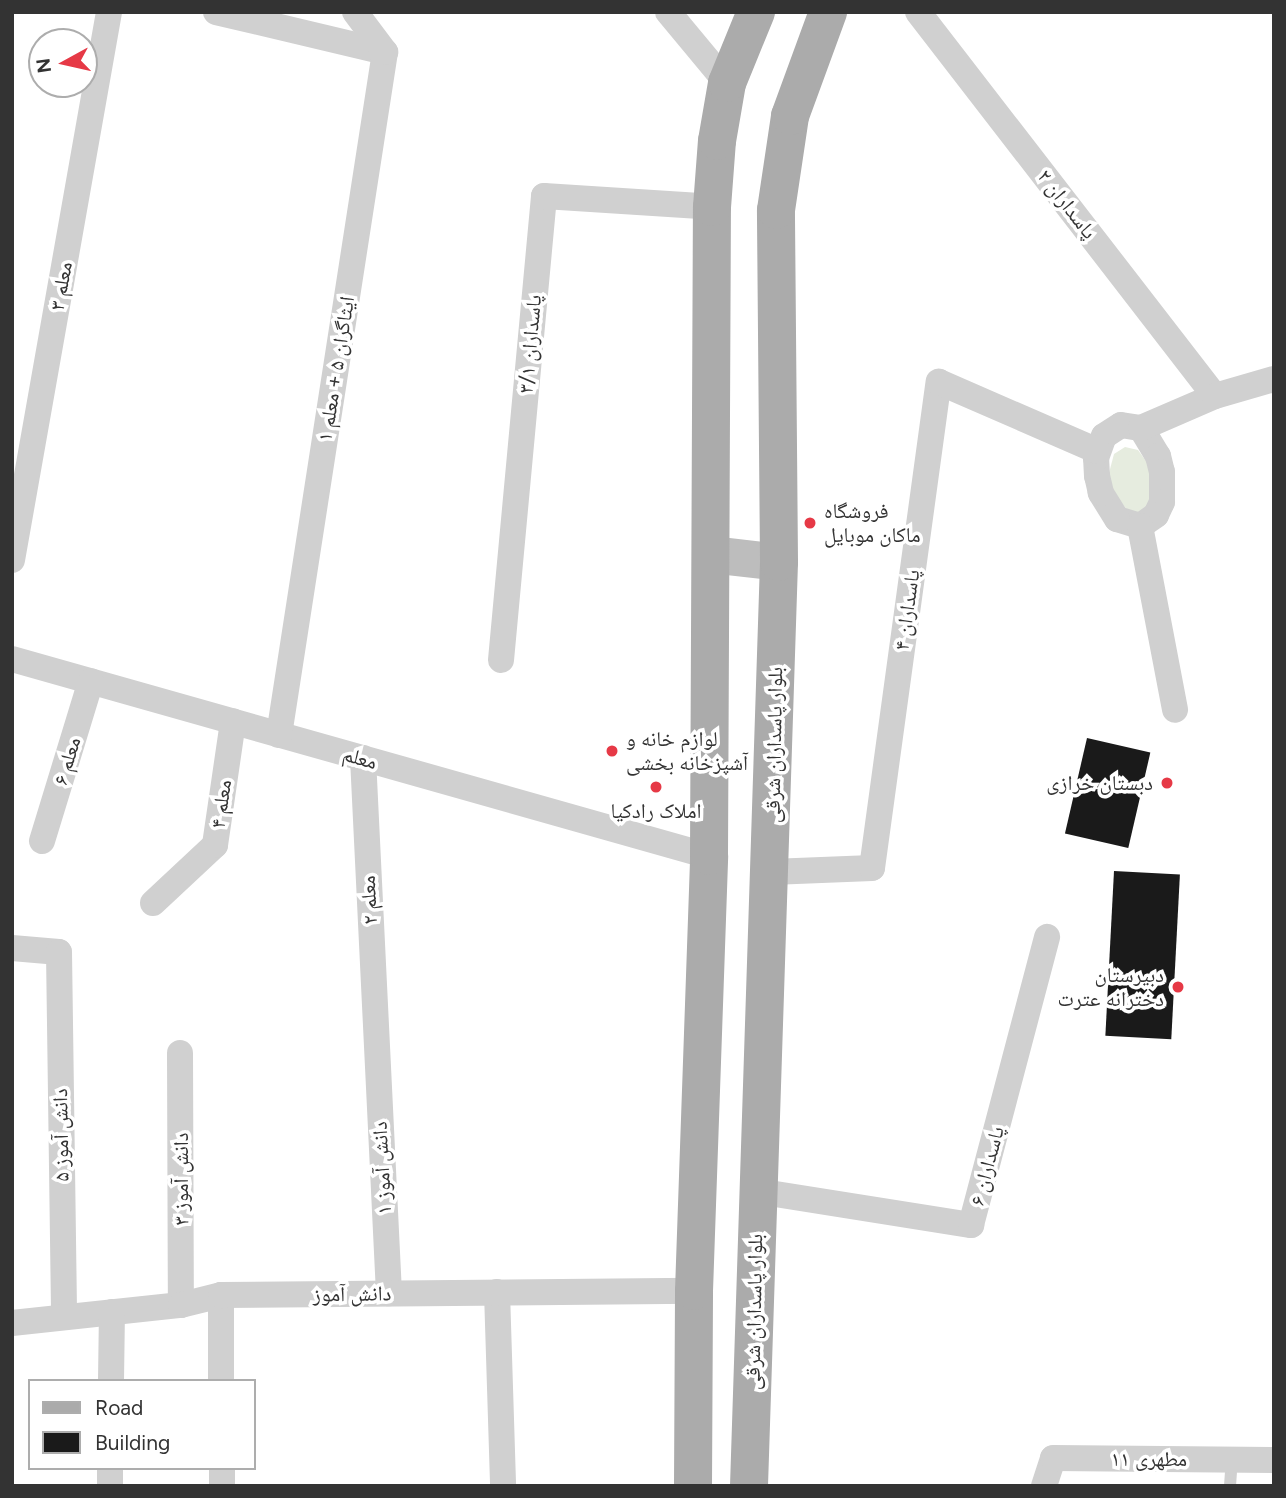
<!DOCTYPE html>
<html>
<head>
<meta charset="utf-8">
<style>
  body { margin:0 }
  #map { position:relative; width:1286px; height:1498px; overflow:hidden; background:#fff; font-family:Figtree,"Noto Naskh Arabic",sans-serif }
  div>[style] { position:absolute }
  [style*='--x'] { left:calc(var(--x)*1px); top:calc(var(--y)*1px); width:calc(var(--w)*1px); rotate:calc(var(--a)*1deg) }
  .green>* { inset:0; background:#e6ecdf }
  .building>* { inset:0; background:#1a1a1a; transform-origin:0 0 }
  .lane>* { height:12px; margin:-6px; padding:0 6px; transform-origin:6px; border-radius:6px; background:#d0d0d0 }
  .street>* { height:26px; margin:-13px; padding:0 13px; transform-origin:13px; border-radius:13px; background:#d0d0d0 }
  .secondary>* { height:37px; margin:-18.5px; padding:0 18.5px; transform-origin:18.5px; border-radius:18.5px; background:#bdbdbd }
  .primary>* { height:38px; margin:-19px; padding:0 19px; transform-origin:19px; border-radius:19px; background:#ababab }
  .dots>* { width:19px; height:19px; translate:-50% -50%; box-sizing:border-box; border:4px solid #fff; border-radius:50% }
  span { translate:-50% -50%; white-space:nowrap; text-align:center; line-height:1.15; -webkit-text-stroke:7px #fff; paint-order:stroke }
  .street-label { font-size:21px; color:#333 }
  .poi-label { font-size:21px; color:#333 }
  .left { translate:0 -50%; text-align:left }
  .right { translate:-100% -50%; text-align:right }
  .frame { position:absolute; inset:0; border:14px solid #333; pointer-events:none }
  .legend { position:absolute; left:28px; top:1379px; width:228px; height:91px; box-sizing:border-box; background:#fff; border:2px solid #adadad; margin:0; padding:9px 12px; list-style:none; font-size:21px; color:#333 }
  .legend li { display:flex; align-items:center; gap:14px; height:35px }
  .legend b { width:35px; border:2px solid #adadad }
  .north { position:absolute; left:28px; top:28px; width:70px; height:70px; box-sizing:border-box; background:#fff; border:2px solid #adadad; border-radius:50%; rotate:262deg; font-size:19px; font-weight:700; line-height:28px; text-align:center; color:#333 }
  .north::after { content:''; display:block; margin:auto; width:24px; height:32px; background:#e63946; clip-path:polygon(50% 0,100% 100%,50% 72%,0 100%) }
</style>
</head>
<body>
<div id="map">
  <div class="green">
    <i style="clip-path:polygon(1125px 447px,1138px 450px,1151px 468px,1156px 485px,1144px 515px,1131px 515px,1113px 492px,1109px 473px,1114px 454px)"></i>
  </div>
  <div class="building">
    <i style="left:1087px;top:738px;width:65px;height:98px;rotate:13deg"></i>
    <i style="left:1114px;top:871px;width:66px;height:165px;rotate:3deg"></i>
  </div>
  <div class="lane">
    <i style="--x:1230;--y:1486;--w:27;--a:-86"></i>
  </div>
  <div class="street">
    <i style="--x:216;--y:12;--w:174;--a:13.3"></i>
    <i style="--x:668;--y:12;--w:92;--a:50.3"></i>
    <i style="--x:918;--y:12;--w:485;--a:52.3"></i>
    <i style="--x:1121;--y:425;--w:20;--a:9"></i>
    <i style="--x:1141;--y:428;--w:33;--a:59"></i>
    <i style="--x:1158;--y:456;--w:16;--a:76"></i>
    <i style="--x:1162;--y:472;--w:30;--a:90"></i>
    <i style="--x:1162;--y:502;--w:14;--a:115"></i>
    <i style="--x:1156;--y:515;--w:19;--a:145"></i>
    <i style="--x:1140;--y:526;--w:24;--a:-163"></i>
    <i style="--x:1117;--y:519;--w:31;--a:-122"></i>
    <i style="--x:1101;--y:493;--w:17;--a:-103"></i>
    <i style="--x:1097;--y:476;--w:18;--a:-93"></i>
    <i style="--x:1096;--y:458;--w:23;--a:-70"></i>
    <i style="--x:1104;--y:436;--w:20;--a:-33"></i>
    <i style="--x:1141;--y:428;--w:81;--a:-23.4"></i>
    <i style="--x:1215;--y:396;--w:61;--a:-16.1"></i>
    <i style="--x:1140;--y:526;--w:187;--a:79.2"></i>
    <i style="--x:12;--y:560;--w:557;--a:-79.96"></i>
    <i style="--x:12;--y:659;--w:724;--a:15.78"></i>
    <i style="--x:501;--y:660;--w:466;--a:-84.7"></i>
    <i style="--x:544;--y:196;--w:168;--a:3.7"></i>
    <i style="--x:279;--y:735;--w:691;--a:-81.18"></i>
    <i style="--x:385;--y:52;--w:50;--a:-126.9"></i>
    <i style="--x:363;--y:758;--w:536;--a:87.22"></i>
    <i style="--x:42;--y:841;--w:167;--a:-73"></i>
    <i style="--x:771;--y:872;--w:101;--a:-2.3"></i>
    <i style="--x:872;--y:868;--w:491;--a:-82.2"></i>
    <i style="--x:939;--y:382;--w:173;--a:23.5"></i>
    <i style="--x:153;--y:903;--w:85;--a:-43.1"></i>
    <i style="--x:215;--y:845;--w:125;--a:-81.7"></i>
    <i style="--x:12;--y:948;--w:47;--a:4.9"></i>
    <i style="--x:59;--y:952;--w:365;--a:89.2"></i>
    <i style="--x:180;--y:1053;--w:252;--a:89.8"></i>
    <i style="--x:756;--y:1191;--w:218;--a:9"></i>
    <i style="--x:971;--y:1225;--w:298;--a:-75.2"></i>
    <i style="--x:497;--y:1292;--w:194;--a:88.2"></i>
    <i style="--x:221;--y:1295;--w:86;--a:90"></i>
    <i style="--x:12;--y:1323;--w:170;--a:-6.1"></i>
    <i style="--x:181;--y:1305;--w:41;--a:-14"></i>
    <i style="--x:221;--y:1295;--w:473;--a:-0.5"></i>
    <i style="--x:111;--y:1381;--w:69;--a:-89.2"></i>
    <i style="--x:222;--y:1468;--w:18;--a:90"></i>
    <i style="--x:110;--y:1486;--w:18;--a:-90"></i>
    <i style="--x:1044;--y:1486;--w:29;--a:-72"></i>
    <i style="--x:1053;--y:1458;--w:221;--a:0.5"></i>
  </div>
  <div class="secondary">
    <i style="--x:710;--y:554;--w:69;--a:6.6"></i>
  </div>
  <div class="primary">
    <i style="--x:693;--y:1486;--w:195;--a:-89.7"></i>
    <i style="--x:694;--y:1291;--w:435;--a:-88"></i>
    <i style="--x:709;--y:856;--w:649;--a:-89.74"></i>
    <i style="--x:712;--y:207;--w:66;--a:-85.7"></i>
    <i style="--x:717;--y:141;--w:59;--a:-80.2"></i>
    <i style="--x:727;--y:83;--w:77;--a:-67.8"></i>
    <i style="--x:749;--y:1486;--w:924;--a:-88.14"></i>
    <i style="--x:779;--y:562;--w:352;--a:-90.5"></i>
    <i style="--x:776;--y:210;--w:95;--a:-81.5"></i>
    <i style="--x:790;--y:116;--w:111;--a:-69.9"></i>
  </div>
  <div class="dots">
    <i style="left:810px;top:523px;background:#e63946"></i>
    <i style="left:612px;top:751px;background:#e63946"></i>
    <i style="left:1167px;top:783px;background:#e63946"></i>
    <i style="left:656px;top:787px;background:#e63946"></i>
    <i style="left:1178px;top:987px;background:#e63946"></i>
  </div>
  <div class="street-label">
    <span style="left:1067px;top:204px;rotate:52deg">پاسداران ۲</span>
    <span style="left:61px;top:286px;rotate:-80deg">معلم ۳</span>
    <span style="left:530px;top:344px;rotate:-85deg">پاسداران ۳/۱</span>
    <span style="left:336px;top:369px;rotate:-81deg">ایثاگران ۵ + معلم ۱</span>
    <span style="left:907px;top:610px;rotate:-82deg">پاسداران ۴</span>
    <span style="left:774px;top:745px;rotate:-89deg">بلوار پاسداران شرقی</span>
    <span style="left:360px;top:758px;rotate:16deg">معلم</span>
    <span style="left:67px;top:761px;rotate:-73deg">معلم ۶</span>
    <span style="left:221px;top:804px;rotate:-82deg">معلم ۴</span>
    <span style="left:369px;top:900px;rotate:-93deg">معلم ۲</span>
    <span style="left:61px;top:1135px;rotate:-91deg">دانش آموز ۵</span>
    <span style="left:987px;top:1166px;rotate:-75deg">پاسداران ۶</span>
    <span style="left:382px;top:1168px;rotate:-93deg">دانش آموز ۱</span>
    <span style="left:181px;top:1179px;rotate:-90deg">دانش آموز ۳</span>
    <span style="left:352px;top:1294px;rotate:-1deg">دانش آموز</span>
    <span style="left:754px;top:1312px;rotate:-89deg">بلوار پاسداران شرقی</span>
    <span style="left:1149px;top:1459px">مطهری ۱۱</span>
  </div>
  <div class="poi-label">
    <span class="left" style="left:824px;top:523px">فروشگاه<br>ماکان موبایل</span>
    <span class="left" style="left:626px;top:751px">لوازم خانه و<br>آشپزخانه بخشی</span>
    <span class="right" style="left:1153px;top:783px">دبستان خرازی</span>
    <span style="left:656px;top:811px">املاک رادکیا</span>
    <span class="right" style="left:1164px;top:987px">دبیرستان<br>دخترانه عترت</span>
  </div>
  <div class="frame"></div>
  <ul class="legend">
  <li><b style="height:9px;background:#ababab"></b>Road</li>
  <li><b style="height:19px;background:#1a1a1a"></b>Building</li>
  </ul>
  <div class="north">N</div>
</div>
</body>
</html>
